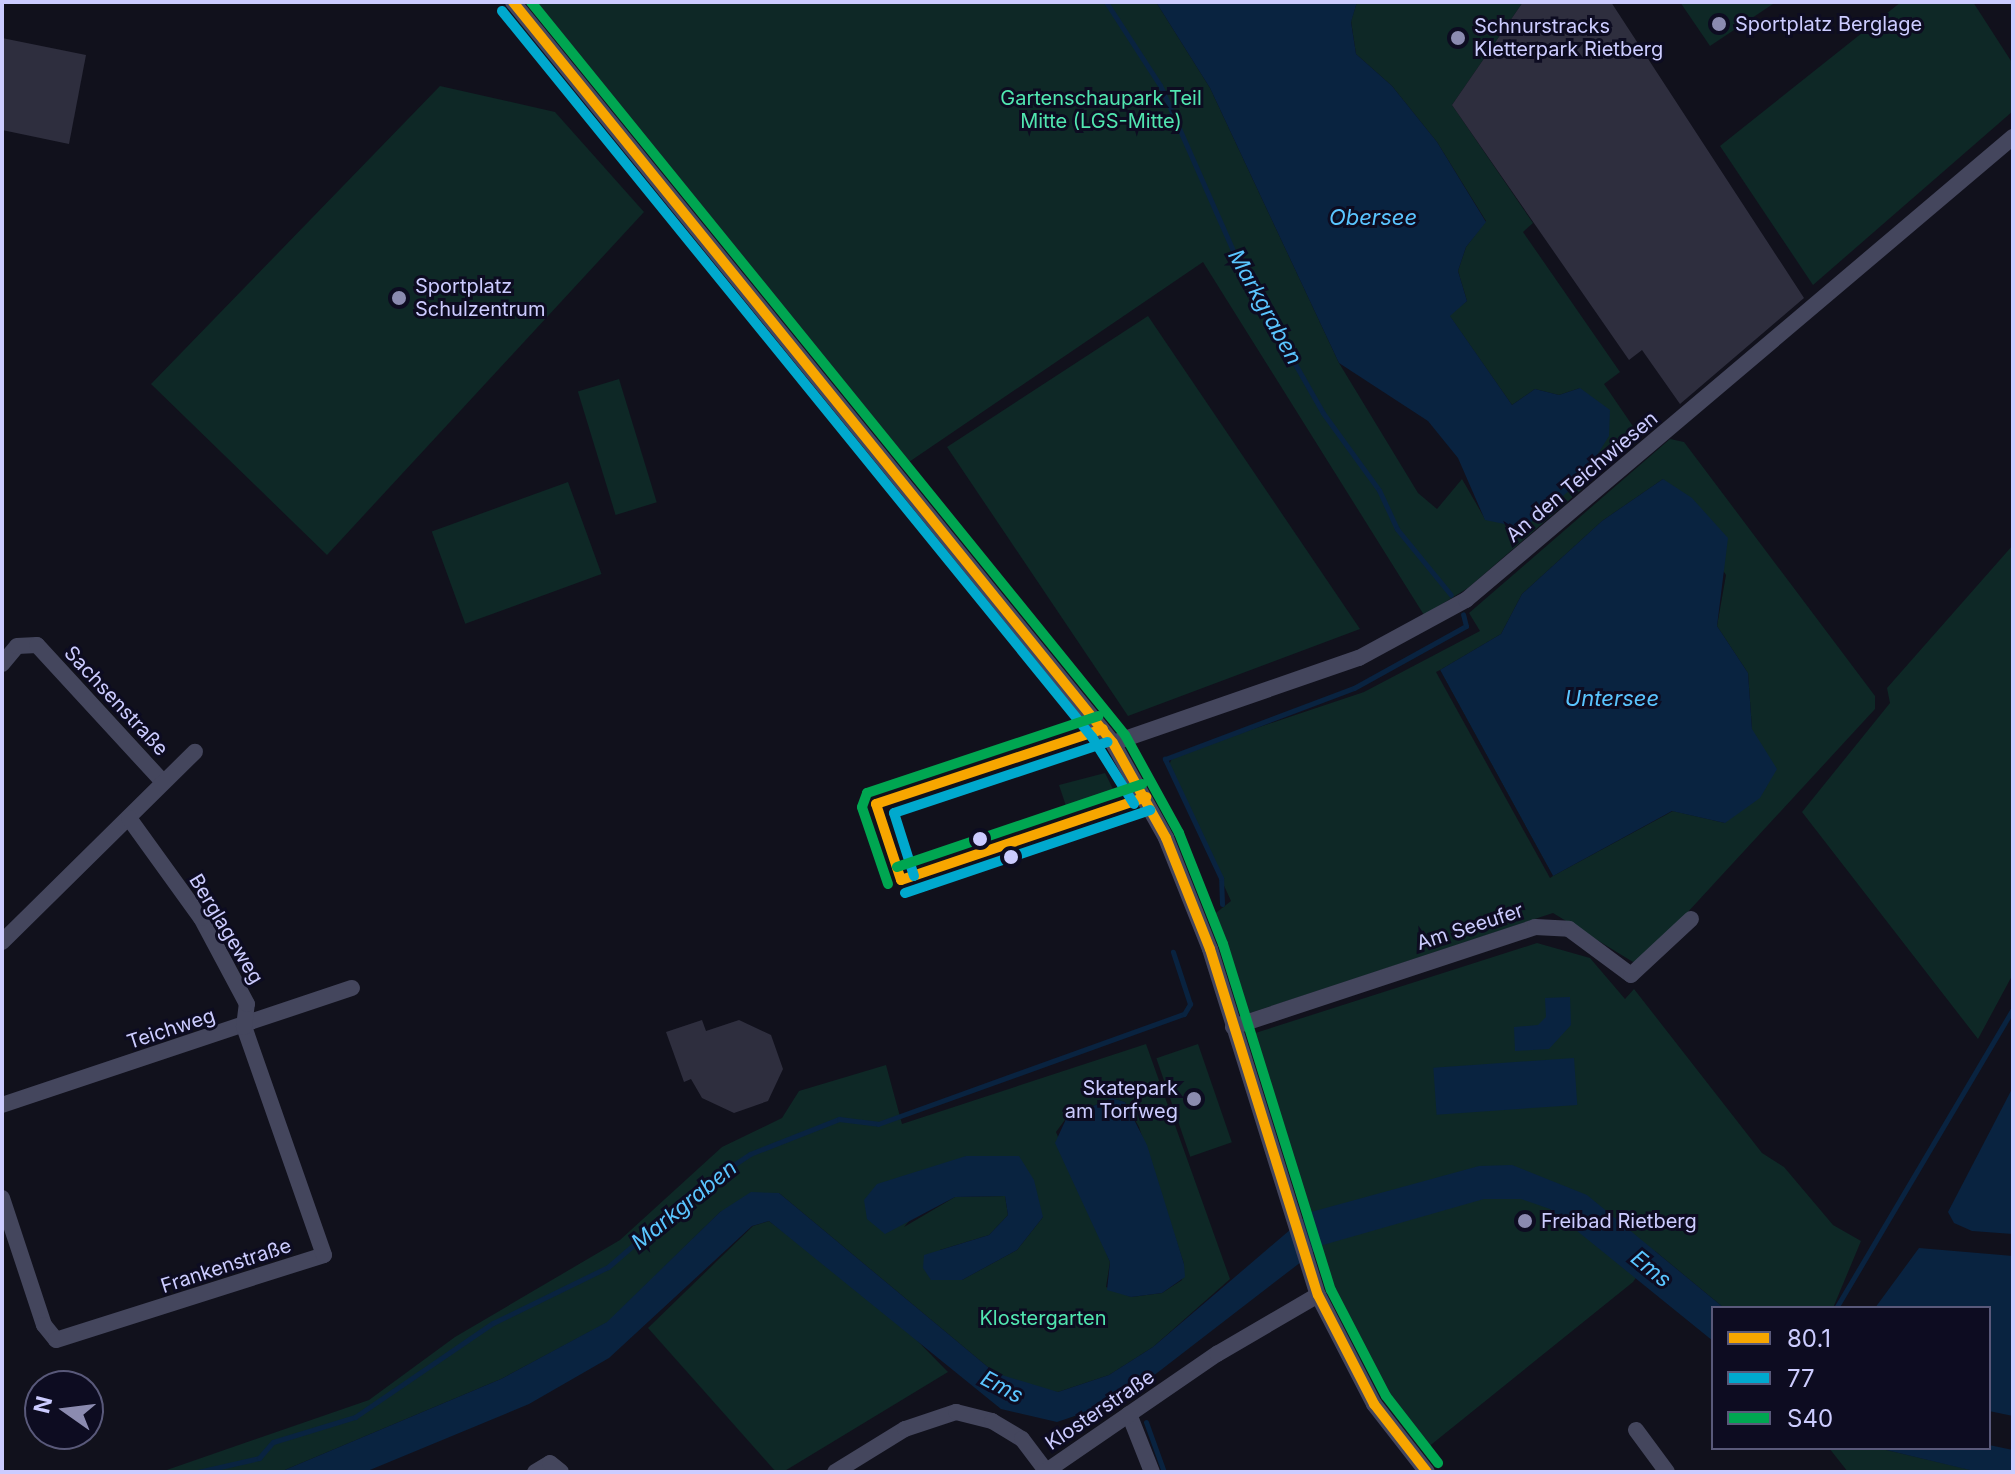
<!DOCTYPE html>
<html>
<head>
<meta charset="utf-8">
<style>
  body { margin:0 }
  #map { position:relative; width:2015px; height:1474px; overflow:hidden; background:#11111c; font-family:Inter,sans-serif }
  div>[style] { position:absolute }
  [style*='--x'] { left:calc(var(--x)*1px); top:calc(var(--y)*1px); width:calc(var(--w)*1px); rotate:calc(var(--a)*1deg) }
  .green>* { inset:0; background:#0e2826; transform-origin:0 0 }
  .water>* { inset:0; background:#092340; transform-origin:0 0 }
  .pier>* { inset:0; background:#11111c }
  .stream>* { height:5px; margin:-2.5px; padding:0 2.5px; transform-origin:2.5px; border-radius:2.5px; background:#092340 }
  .building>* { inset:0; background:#2e2e3e }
  .street>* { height:16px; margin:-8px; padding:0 8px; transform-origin:8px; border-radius:8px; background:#44465d }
  .bus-1>* { height:10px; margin:-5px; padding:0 5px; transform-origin:5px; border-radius:5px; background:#f7a600 }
  .bus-2>* { height:10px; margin:-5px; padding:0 5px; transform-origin:5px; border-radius:5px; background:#00a9ce }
  .bus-3>* { height:10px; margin:-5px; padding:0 5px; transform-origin:5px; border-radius:5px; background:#00a651 }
  .dots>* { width:22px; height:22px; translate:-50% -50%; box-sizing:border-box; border:4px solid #0d0c21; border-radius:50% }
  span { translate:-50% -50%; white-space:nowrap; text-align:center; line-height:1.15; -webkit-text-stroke:6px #0d0c21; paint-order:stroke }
  .poi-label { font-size:20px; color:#ccf }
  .left { translate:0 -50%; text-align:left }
  .right { translate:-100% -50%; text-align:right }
  .park-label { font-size:20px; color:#51e6b0 }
  .street-label { font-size:20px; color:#ccf }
  .water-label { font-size:22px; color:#5ac5ff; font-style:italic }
  .frame { position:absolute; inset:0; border:4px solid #ccf; pointer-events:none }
  .legend { position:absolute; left:1711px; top:1306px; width:280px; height:144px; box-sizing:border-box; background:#0d0c21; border:2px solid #59597a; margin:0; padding:10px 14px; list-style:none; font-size:24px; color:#ccf }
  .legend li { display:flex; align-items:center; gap:16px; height:40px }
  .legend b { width:40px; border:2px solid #59597a }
  .north { position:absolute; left:24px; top:1370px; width:80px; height:80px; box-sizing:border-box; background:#0d0c21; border:2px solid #59597a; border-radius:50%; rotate:284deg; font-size:22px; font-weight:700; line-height:32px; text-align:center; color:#ccf }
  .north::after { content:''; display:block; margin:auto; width:28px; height:36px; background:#8b8bb0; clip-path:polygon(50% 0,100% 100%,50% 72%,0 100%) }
</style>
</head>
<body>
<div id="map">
  <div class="green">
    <i style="clip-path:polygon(534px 2px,1156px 2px,1210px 88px,1339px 363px,1418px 493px,1437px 509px,1462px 479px,1485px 519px,1580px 388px,1559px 395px,1535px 389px,1512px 405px,1449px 315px,1467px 301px,1458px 271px,1466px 247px,1486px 221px,1437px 142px,1392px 86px,1356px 54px,1351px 21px,1357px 2px,1523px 2px,1452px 105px,1533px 223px,1523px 232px,1620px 372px,1604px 384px,1641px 438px,1468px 588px,1424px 615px,1203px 262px,906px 464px)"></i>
    <i style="clip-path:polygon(1680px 2px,1776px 2px,1710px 46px)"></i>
    <i style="clip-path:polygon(1901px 2px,1973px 2px,2013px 64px,2013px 111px,1813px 285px,1720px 146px)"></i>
    <i style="clip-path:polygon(440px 86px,555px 112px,644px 212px,327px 555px,151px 384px)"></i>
    <i style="clip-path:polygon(1148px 316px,1360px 629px,1128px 716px,947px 447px)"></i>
    <i style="left:619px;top:379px;width:129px;height:43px;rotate:73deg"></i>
    <i style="clip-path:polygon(evenodd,1670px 439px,1684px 442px,1875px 696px,1875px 709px,1651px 952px,1633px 962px,1553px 913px,1247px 1014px,1212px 916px,1231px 901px,1169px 765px,1173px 756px,1364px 692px,1480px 631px,1469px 613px,1670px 439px,1663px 479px,1726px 575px,1717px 626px,1748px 673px,1752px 729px,1725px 823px,1673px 811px,1553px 876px,1440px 670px,1501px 634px,1522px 594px,1602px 521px,1663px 479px)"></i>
    <i style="left:568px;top:482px;width:98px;height:145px;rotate:70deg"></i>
    <i style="clip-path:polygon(2013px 545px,2013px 974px,1978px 1039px,1802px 812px,1890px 703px,1887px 688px)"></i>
    <i style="clip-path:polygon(1105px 773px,1113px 789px,1106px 796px,1066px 806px,1059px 785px)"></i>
    <i style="clip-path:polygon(1537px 943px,1590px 958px,1625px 999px,1634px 989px,1762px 1153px,1784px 1167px,1833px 1225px,1861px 1241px,1833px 1308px,1724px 1308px,1655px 1251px,1633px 1282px,1427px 1448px,1367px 1366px,1333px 1285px,1249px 1035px)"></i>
    <i style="clip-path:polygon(evenodd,1146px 1044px,1230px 1279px,1153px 1347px,1109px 1375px,1058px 1392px,1027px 1388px,995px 1373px,779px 1193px,720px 1212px,608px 1322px,501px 1379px,280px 1472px,161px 1472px,369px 1400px,455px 1337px,620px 1240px,722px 1147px,782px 1118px,799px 1091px,886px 1065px,902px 1124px,1146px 1044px,1112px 1098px,1125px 1102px,1139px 1127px,1184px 1264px,1182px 1280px,1162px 1293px,1131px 1297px,1106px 1287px,1110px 1262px,1056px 1132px,1067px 1117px,1112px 1098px,1146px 1044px,966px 1156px,1043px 1217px,1017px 1250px,962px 1280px,940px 1250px,989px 1235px,1008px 1215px,1005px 1196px,955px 1197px,904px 1227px,966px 1156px)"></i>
    <i style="left:1198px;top:1044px;width:104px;height:44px;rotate:71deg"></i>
    <i style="clip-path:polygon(769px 1221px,892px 1315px,948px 1372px,783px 1472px,776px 1472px,648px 1328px,753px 1226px)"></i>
    <i style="clip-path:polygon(1829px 1448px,1878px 1448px,1980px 1472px,1848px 1472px)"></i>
  </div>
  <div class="water">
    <i style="clip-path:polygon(1156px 2px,1357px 2px,1351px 22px,1356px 54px,1392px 86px,1437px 142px,1486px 222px,1466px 247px,1458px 271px,1467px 301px,1450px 316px,1512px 405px,1535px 389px,1559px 395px,1580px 388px,1610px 410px,1609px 436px,1581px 481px,1524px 528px,1485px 520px,1458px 458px,1428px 421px,1339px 363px,1210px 88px)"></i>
    <i style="clip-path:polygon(1663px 479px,1692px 498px,1728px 538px,1717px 626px,1748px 673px,1752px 729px,1777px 769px,1760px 798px,1725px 823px,1672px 811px,1553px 876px,1440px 670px,1501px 634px,1522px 594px,1602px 521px)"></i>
    <i style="clip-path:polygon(1570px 997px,1571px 1025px,1549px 1049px,1515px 1051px,1514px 1027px,1538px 1025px,1546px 1017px,1545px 998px)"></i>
    <i style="left:1574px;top:1058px;width:47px;height:141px;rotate:86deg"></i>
    <i style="clip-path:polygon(2013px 1087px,2013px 1234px,1972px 1231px,1954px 1223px,1948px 1212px)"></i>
    <i style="clip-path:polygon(1112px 1098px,1125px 1102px,1147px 1145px,1184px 1264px,1185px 1277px,1162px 1293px,1131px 1297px,1107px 1290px,1110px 1262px,1055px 1143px,1067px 1117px)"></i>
    <i style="clip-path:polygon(966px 1156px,1019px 1156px,1034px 1180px,1043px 1217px,1017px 1250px,962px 1280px,931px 1280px,923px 1268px,924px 1255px,989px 1235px,1008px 1215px,1005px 1196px,955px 1197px,885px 1234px,867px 1219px,864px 1200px,877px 1184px)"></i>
    <i style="clip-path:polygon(1512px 1165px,1587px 1195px,1724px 1308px,1713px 1308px,1713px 1341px,1550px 1209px,1521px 1199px,1484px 1199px,1323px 1245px,1122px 1400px,1057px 1422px,1001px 1409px,769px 1221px,752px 1226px,609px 1358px,529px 1404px,365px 1472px,280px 1472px,501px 1379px,607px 1322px,720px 1212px,751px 1192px,779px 1193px,995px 1373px,1058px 1392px,1109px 1375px,1153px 1347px,1311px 1212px,1479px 1166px)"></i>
    <i style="clip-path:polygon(1919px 1248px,2013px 1256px,2013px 1416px,1989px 1411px,1989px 1308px,1875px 1308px)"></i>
    <i style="clip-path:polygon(1989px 1445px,2013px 1450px,2013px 1472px,1978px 1472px,1878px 1448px)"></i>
  </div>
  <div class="pier">
    <i style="clip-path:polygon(1440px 670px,1553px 876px,1550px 878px,1436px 672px)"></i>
  </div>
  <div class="stream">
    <i style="--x:1106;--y:2;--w:99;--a:57"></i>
    <i style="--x:1160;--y:85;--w:203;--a:66.2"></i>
    <i style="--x:1242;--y:271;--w:163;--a:60.3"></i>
    <i style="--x:1323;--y:413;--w:95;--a:54"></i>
    <i style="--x:1379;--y:490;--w:43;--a:65.2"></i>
    <i style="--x:1397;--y:529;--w:85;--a:50.7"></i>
    <i style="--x:1222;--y:904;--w:26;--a:-92"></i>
    <i style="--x:1221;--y:878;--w:132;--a:-115.2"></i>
    <i style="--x:1165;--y:759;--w:202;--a:-20.6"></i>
    <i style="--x:1354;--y:688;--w:128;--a:-29"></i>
    <i style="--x:1466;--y:626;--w:12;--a:-104"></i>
    <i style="--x:1836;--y:1308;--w:347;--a:-59.4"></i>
    <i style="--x:1146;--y:1422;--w:53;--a:70.2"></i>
    <i style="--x:198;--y:1472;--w:63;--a:-12.9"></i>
    <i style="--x:259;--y:1458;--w:21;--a:-49"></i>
    <i style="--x:273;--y:1442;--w:86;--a:-17"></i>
    <i style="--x:355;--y:1417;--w:167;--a:-34.3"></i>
    <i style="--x:493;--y:1323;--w:128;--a:-26"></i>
    <i style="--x:608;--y:1267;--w:124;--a:-40.8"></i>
    <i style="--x:702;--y:1186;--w:58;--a:-33.7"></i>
    <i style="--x:750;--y:1154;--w:96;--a:-21.5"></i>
    <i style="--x:839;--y:1119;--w:39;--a:7"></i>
    <i style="--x:878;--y:1124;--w:325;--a:-19.8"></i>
    <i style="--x:1184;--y:1014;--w:12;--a:-59"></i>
    <i style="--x:1190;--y:1004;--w:55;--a:-108.1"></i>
  </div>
  <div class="building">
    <i style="clip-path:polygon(1523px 2px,1611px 2px,1804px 298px,1680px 404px,1642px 350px,1629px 360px,1452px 105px)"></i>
    <i style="clip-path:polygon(2px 38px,86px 55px,69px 144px,2px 130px)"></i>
    <i style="clip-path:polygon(702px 1020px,706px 1031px,739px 1020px,771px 1035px,783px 1069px,768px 1101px,734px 1113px,702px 1098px,691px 1079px,684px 1082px,666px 1032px)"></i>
  </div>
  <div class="street">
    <i style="--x:513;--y:2;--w:953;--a:51"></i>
    <i style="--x:1113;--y:743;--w:109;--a:60.8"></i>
    <i style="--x:1166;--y:838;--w:119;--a:68.4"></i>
    <i style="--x:1210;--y:949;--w:362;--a:72.7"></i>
    <i style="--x:1318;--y:1295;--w:123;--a:62.8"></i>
    <i style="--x:1374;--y:1404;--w:86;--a:52.1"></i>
    <i style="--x:2;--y:664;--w:23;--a:-50"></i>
    <i style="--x:17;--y:646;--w:20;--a:-3"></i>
    <i style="--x:37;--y:645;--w:186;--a:47.4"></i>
    <i style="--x:1113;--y:743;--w:260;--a:-19.1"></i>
    <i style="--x:1359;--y:658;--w:122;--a:-28.5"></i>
    <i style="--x:1466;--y:600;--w:717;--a:-40.25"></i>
    <i style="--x:2;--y:942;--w:271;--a:-44.6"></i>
    <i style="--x:1233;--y:1027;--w:318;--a:-18.3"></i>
    <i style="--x:1535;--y:927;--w:34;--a:3"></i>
    <i style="--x:1569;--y:929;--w:77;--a:36.6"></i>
    <i style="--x:1631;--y:975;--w:82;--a:-43"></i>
    <i style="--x:2;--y:1105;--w:369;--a:-18.5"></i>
    <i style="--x:2;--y:1198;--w:134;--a:71.7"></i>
    <i style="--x:44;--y:1325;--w:19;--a:51"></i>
    <i style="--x:56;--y:1340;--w:281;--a:-17.6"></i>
    <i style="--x:324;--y:1255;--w:242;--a:-109.3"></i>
    <i style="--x:244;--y:1027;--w:23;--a:-83"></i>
    <i style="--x:247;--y:1004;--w:98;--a:-118.1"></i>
    <i style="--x:201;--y:918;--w:123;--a:-125.8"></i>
    <i style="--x:1129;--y:1414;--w:62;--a:68.4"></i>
    <i style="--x:1636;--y:1430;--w:52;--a:53.6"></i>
    <i style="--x:535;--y:1472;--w:17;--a:-31"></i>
    <i style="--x:550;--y:1463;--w:14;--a:39"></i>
    <i style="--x:835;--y:1472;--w:82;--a:-31.6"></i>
    <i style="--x:905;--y:1429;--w:54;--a:-18.4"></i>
    <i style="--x:956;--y:1412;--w:37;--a:14"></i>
    <i style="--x:992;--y:1421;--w:35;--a:31"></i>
    <i style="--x:1022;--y:1439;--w:41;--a:52.9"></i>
    <i style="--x:1045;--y:1472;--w:209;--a:-34.5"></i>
    <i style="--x:1217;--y:1354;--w:117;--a:-30.3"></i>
  </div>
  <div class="bus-1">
    <i style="--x:513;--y:2;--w:953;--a:51"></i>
    <i style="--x:1113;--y:743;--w:109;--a:60.8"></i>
    <i style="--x:1166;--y:838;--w:119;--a:68.4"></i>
    <i style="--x:1210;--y:949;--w:362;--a:72.7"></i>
    <i style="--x:1318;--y:1295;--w:123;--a:62.8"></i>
    <i style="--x:1374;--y:1404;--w:86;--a:52.1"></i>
    <i style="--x:901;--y:880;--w:80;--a:-108.2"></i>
    <i style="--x:876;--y:804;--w:239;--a:-18.3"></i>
    <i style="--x:901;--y:880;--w:259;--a:-18.7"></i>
  </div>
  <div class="bus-2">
    <i style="--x:502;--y:11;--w:936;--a:50.9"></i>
    <i style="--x:1092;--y:737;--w:79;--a:57.9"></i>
    <i style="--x:914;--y:876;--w:66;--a:-107.6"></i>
    <i style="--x:894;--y:813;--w:225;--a:-18.4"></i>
    <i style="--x:905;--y:893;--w:259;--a:-18.7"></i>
  </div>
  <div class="bus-3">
    <i style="--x:531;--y:2;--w:943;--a:50.98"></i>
    <i style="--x:1125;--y:735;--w:112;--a:61.1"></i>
    <i style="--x:1179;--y:833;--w:119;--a:68.4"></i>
    <i style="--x:1223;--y:944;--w:362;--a:72.7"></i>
    <i style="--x:1331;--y:1290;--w:119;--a:62.6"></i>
    <i style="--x:1386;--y:1396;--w:85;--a:52.2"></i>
    <i style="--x:897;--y:867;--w:259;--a:-18.7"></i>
    <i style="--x:888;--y:884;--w:81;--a:-108.7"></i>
    <i style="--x:862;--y:807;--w:15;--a:-70"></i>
    <i style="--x:867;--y:793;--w:244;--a:-18.4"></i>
  </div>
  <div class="dots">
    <i style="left:1719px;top:24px;background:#8b8bb0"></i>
    <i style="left:1458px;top:38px;background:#8b8bb0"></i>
    <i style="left:399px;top:298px;background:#8b8bb0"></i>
    <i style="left:980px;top:839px;background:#ccf"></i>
    <i style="left:1011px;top:857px;background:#ccf"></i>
    <i style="left:1194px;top:1099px;background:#8b8bb0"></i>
    <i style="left:1525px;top:1221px;background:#8b8bb0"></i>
  </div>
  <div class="poi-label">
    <span class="left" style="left:1735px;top:24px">Sportplatz Berglage</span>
    <span class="left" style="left:1474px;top:38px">Schnurstracks<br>Kletterpark Rietberg</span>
    <span class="left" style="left:415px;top:298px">Sportplatz<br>Schulzentrum</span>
    <span class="right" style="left:1178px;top:1100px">Skatepark<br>am Torfweg</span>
    <span class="left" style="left:1541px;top:1221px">Freibad Rietberg</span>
  </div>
  <div class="park-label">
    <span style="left:1101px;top:110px">Gartenschaupark Teil<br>Mitte (LGS-Mitte)</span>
    <span style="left:1043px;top:1318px">Klostergarten</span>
  </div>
  <div class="street-label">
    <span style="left:1582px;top:477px;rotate:-40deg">An den Teichwiesen</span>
    <span style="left:116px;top:701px;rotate:47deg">Sachsenstraße</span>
    <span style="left:1470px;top:927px;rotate:-18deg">Am Seeufer</span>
    <span style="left:226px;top:929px;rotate:59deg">Berglageweg</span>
    <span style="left:171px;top:1029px;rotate:-18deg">Teichweg</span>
    <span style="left:226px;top:1266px;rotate:-18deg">Frankenstraße</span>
    <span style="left:1100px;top:1410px;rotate:-34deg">Klosterstraße</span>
  </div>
  <div class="water-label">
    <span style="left:1373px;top:218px">Obersee</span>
    <span style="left:1265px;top:307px;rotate:61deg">Markgraben</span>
    <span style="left:1612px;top:699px">Untersee</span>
    <span style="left:684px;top:1205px;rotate:-39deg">Markgraben</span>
    <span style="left:1651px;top:1269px;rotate:39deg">Ems</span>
    <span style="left:1002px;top:1387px;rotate:28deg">Ems</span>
  </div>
  <div class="frame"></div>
  <ul class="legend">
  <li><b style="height:10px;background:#f7a600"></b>80.1</li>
  <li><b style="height:10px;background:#00a9ce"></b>77</li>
  <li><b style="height:10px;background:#00a651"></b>S40</li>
  </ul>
  <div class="north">N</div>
</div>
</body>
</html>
